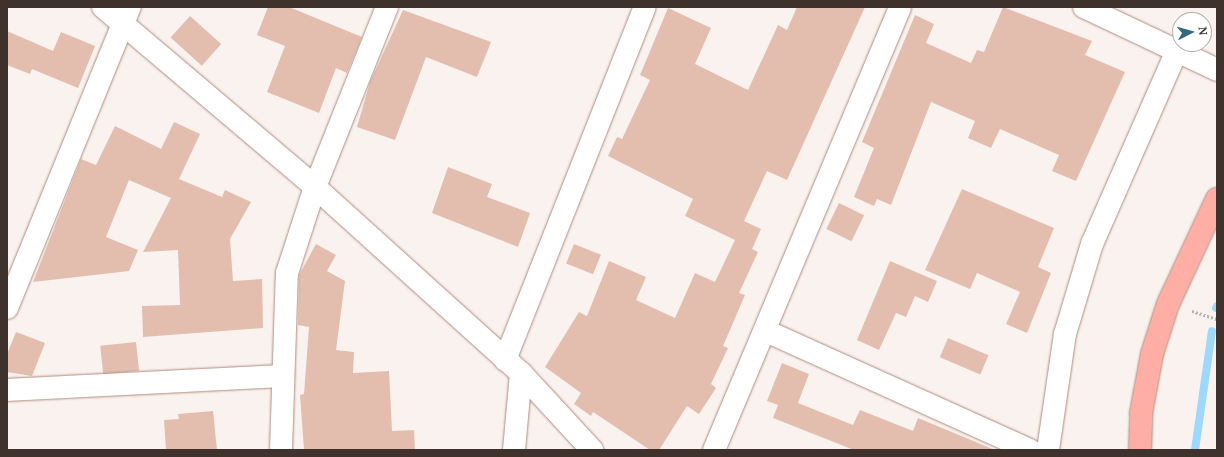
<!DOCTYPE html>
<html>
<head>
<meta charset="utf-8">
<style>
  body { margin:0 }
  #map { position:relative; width:1224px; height:457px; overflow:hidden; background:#faf2ef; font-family:"Noto Serif",serif }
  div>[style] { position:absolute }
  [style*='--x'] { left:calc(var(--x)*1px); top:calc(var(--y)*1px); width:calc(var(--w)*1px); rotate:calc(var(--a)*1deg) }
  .stream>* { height:8px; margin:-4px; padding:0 4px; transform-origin:4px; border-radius:4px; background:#9ed8fc }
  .building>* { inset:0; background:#e3beaf; transform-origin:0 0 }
  .path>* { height:2.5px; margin-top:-1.25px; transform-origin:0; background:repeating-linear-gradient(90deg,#b9afab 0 2px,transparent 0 4px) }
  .roads { filter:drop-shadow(0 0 1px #af8c7e) drop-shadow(0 0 1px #af8c7e) }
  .street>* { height:22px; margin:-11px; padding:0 11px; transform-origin:11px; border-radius:11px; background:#fff }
  .primary>* { height:22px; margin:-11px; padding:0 11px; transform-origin:11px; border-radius:11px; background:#feaea4 }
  span { translate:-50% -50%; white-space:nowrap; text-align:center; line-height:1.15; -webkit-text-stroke:4px #fff; paint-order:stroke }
  .frame { position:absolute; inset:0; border:8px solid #3f312b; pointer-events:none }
  .north { position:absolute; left:1172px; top:12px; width:40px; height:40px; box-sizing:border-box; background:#fff; border:1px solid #b2adaa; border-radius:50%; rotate:84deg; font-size:11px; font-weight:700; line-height:16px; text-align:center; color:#3f312b }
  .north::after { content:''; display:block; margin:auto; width:14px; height:18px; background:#336884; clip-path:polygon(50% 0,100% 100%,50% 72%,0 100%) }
</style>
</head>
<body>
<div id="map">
  <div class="stream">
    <i style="--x:1216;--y:308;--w:2;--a:-63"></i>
    <i style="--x:1195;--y:450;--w:120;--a:-81.9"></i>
  </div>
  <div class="building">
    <i style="clip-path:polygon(268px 7px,289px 7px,362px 37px,347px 73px,336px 68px,319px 113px,267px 92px,285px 46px,257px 35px)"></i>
    <i style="clip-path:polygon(797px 7px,865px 7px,787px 180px,767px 171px,744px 221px,761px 229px,752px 249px,758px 252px,739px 293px,745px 295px,723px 346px,728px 348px,711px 384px,716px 388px,699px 414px,687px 406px,659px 450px,650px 450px,593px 412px,591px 416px,574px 404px,581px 393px,545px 367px,579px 312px,587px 316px,609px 261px,646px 277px,636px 300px,675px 318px,695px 273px,715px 282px,735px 240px,685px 216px,693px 199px,608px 156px,617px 137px,622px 139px,650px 80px,640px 75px,668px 8px,711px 28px,695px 64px,748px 90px,778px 25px,787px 30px)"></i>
    <i style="clip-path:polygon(1003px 7px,1092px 41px,1085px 55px,1125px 72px,1076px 181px,1052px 171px,1059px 155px,1000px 129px,991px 148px,968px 138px,975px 121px,931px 102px,891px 205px,877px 199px,874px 206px,854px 197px,874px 148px,862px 142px,915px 15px,934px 24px,926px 43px,971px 63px,977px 50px,984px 52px)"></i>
    <i style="clip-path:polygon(403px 10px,491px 42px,477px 77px,426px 57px,395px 140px,357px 127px,370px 82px)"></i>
    <i style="left:190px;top:16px;width:42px;height:29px;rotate:42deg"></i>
    <i style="clip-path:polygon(7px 31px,53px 51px,61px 32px,95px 46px,78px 88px,32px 69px,30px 74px,7px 65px)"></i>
    <i style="clip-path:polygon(174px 122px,200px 134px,179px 179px,222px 197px,225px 190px,251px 202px,230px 239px,233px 281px,262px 279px,263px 328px,143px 337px,142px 306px,180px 305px,178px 250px,143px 252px,171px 198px,129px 180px,106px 237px,138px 250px,129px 271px,33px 282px,81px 159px,96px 165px,115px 126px,161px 149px)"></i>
    <i style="clip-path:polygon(448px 167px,492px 184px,487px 197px,530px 213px,518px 247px,432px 213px)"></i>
    <i style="clip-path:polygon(962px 189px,1054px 228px,1038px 267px,1051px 273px,1027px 333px,1006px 324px,1020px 292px,977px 273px,970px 289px,925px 270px)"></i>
    <i style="left:839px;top:203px;width:28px;height:29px;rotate:26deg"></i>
    <i style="clip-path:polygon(316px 244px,336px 255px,327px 271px,345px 281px,336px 350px,354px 352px,353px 373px,389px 371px,392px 431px,414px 430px,415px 450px,304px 450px,300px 395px,304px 394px,309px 327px,298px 325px,299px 275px)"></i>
    <i style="left:574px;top:244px;width:29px;height:21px;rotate:22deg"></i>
    <i style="clip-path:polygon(890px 261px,937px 281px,928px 302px,915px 296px,906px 317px,896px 313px,879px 350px,857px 340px)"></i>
    <i style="clip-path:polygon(16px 332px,45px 343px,32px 376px,7px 372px,7px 354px)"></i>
    <i style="left:948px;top:338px;width:44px;height:21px;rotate:23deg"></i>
    <i style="left:136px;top:342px;width:29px;height:36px;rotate:84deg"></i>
    <i style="clip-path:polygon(782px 363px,809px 374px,798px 403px,853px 425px,860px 410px,913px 431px,918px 418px,995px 450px,854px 450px,773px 418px,778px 405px,767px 401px)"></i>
    <i style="clip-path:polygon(213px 411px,217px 450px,166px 450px,164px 420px,179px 419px,178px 414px)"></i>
  </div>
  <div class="path">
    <i style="--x:1192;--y:311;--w:26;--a:18"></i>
  </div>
  <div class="roads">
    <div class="street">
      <i style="--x:103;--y:7;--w:278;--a:40.3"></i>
      <i style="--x:315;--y:187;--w:278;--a:42.1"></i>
      <i style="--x:521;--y:373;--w:105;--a:47.3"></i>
      <i style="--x:1084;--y:7;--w:147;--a:25.3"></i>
      <i style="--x:7;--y:308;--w:325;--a:-67.8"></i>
      <i style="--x:766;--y:331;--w:290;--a:24.3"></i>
      <i style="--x:505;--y:360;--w:380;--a:-68.4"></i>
      <i style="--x:7;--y:390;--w:274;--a:-2.9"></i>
      <i style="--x:281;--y:450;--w:177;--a:-88.1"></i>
      <i style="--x:287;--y:273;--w:90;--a:-72"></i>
      <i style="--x:315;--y:187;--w:194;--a:-68.2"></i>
      <i style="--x:514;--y:450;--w:77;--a:-84.8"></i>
      <i style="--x:714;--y:450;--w:480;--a:-67.2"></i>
      <i style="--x:1048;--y:450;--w:117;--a:-81.7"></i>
      <i style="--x:1065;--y:334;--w:94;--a:-73.3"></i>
      <i style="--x:1092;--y:244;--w:212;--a:-66.3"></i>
    </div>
    <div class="primary">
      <i style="--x:1140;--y:450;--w:37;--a:-88"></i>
      <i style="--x:1141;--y:413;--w:60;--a:-79.4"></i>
      <i style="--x:1152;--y:354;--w:52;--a:-72.3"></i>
      <i style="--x:1168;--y:304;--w:116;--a:-65"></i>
    </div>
  </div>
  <div class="frame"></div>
  <div class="north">N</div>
</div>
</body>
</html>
